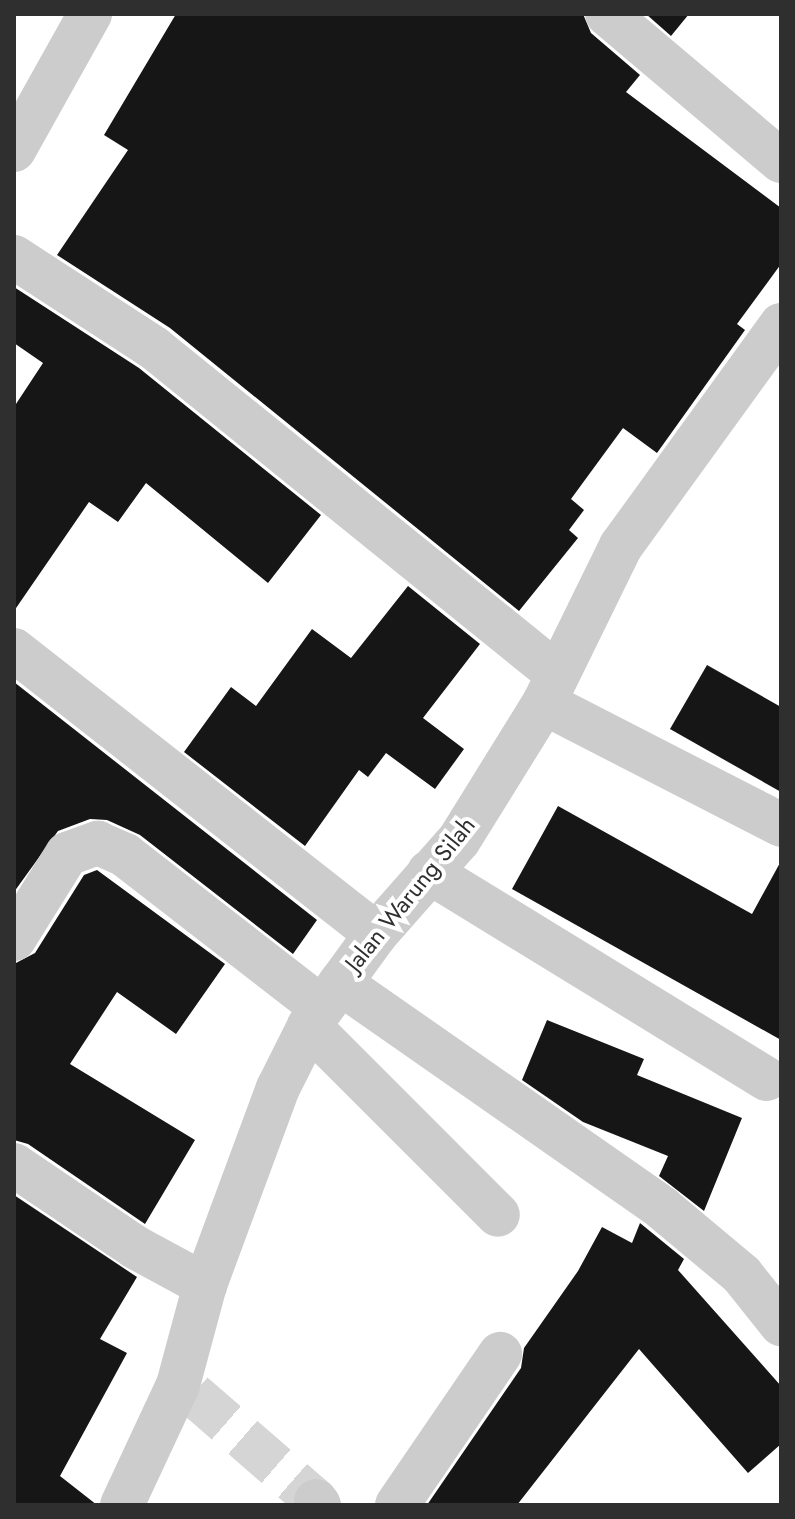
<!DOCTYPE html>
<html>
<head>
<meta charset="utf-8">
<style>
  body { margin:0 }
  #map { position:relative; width:795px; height:1519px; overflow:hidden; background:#fff; font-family:Jost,sans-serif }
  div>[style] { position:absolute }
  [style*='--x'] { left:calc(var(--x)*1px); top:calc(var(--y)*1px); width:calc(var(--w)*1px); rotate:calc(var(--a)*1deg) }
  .building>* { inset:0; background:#161616 }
  .minor-tunnel>* { height:44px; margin-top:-22px; transform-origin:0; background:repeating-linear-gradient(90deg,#d5d5d5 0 44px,transparent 0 66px) }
  .minor>* { height:44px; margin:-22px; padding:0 22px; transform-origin:22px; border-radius:22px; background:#ccc }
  span { translate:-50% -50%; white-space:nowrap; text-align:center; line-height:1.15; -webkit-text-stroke:8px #fff; paint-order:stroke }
  .street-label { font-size:24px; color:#2f2f2f }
  .frame { position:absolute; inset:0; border:16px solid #2f2f2f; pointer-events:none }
</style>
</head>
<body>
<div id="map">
  <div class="building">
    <i style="clip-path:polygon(176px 14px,583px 14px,591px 33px,640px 75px,626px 92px,781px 208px,781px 264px,737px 324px,745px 330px,657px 453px,623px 428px,571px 499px,584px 510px,569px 530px,578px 538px,519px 611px,170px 328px,57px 255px,128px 150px,104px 135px)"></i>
    <i style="clip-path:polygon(646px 14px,689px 14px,671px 36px)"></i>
    <i style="clip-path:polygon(14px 287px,139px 368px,321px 515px,268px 583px,146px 483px,118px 522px,89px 502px,14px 611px,14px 407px,43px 363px,14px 343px)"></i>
    <i style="clip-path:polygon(408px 586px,480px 644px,423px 718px,464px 749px,435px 789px,386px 753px,368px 777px,359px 770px,305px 846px,184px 752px,231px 687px,256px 706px,312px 629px,351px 658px)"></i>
    <i style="clip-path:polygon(707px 665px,781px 707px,781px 792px,670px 729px)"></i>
    <i style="clip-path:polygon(14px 682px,317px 920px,293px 954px,140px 835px,107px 820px,90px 819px,58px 831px,14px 892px)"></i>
    <i style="clip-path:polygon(558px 806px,752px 914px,781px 861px,781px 1040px,512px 889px)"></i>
    <i style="clip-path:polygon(97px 870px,225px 964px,176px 1034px,117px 992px,70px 1064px,195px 1140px,145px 1224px,28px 1144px,14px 1140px,14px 964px,35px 953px,84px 875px)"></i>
    <i style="clip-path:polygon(547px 1020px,644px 1059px,637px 1075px,742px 1118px,704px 1211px,659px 1176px,668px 1156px,583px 1122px,522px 1080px)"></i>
    <i style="clip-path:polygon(14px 1195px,137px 1277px,100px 1339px,127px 1353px,60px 1476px,97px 1505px,14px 1505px)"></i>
    <i style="clip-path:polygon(640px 1223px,684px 1259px,678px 1270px,781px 1386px,781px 1444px,748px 1473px,639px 1349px,517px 1505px,427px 1505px,521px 1368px,524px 1348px,578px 1271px,602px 1227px,632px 1243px)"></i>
  </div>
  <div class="minor-tunnel">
    <i style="--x:193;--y:1394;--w:163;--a:41"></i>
  </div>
  <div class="minor">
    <i style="--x:607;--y:14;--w:228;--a:40.2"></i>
    <i style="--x:14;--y:150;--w:156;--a:-60.8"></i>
    <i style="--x:14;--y:257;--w:167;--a:33"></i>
    <i style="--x:154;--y:348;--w:517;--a:38.95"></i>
    <i style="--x:14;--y:650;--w:460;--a:38.1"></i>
    <i style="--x:544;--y:703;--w:267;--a:27.2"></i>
    <i style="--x:429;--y:872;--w:396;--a:31.5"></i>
    <i style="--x:14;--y:939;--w:100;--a:-58.1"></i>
    <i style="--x:67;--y:854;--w:33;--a:-20"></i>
    <i style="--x:98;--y:843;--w:30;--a:24"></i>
    <i style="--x:125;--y:855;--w:249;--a:37.8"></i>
    <i style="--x:340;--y:983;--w:393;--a:34.9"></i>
    <i style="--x:662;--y:1208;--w:104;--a:39.9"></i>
    <i style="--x:742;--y:1275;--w:63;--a:51.5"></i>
    <i style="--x:309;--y:1026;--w:267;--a:45"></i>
    <i style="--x:14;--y:1165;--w:146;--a:34.1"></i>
    <i style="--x:135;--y:1247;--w:80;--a:28.5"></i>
    <i style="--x:316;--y:1501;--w:5;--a:53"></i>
    <i style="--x:122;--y:1505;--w:132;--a:-65"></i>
    <i style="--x:178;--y:1385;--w:104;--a:-74.9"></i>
    <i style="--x:205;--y:1285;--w:210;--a:-69.7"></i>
    <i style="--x:278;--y:1088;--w:69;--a:-63.4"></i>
    <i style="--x:309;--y:1026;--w:114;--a:-53.9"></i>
    <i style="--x:376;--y:934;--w:125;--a:-48.6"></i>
    <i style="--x:459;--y:840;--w:161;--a:-58.2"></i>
    <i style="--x:544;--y:703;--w:175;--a:-63.9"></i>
    <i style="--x:621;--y:546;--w:273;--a:-54.1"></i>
    <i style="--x:397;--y:1505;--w:183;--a:-55.7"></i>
  </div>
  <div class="street-label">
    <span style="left:410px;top:894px;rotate:-51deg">Jalan Warung Silah</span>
  </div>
  <div class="frame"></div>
</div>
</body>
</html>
